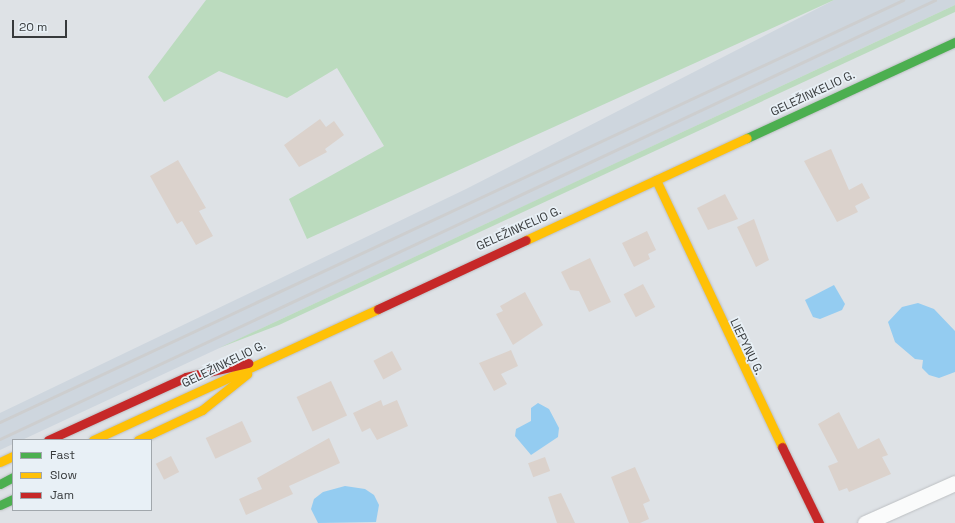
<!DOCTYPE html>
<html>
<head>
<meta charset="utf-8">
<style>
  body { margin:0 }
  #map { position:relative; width:955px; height:523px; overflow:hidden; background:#dee2e6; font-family:"Space Grotesk",sans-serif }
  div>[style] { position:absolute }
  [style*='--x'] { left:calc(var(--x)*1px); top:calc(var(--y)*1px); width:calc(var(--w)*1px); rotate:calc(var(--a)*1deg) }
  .built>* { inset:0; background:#ced6de }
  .green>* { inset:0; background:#bbdbbe }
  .water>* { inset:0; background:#94ccf1 }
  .building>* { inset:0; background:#dbd2cc; transform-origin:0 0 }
  .roads { filter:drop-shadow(0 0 1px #bcbfc2) drop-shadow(0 0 1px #bcbfc2) }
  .street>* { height:15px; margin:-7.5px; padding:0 7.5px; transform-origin:7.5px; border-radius:7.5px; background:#fafbfb }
  .fast>* { height:9px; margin:-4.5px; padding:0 4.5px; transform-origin:4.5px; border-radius:4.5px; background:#4caf50 }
  .slow>* { height:9px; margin:-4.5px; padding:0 4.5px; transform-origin:4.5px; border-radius:4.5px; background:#ffc107 }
  .jam>* { height:9px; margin:-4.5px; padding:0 4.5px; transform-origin:4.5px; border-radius:4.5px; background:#c62828 }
  .rail>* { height:3px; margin:-1.5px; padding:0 1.5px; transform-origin:1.5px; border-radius:1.5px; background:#cdcecf }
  span { translate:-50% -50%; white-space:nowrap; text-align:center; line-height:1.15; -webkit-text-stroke:3.5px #e8f0f6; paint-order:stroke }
  .street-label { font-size:12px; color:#373a3c }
  .legend { position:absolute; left:12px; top:439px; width:140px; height:72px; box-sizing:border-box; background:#e8f0f6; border:1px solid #a1a7ac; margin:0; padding:5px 7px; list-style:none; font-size:12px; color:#373a3c }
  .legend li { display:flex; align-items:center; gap:8px; height:20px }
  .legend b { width:20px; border:1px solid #a1a7ac }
  .scale { position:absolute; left:12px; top:20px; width:55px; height:18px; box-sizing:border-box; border:2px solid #373a3c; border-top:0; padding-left:5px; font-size:12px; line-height:14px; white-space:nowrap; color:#373a3c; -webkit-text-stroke:3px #e8f0f6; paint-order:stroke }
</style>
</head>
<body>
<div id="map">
  <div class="built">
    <i style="clip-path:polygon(834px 0,955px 0,955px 5px,22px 440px,13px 440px,13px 444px,0 450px,0 413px,466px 189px)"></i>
  </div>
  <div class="green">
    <i style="clip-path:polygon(206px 0,834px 0,307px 239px,289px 199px,384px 146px,337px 68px,287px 98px,219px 71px,164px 102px,148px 77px)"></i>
    <i style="clip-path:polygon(955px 5px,955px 12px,279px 325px,219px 348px)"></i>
  </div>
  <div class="water">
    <i style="clip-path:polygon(834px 285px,845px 304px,842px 310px,820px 319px,813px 317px,805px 300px)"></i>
    <i style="clip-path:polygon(918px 303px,934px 309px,955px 331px,955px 372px,939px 378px,929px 375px,922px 368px,923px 360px,915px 359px,895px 342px,888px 322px,902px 307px)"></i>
    <i style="clip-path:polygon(538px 403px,549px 409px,559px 428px,558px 437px,531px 455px,515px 436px,516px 429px,531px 421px,531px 408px)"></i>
    <i style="clip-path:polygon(345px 486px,365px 489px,374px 495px,379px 505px,376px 522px,318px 523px,311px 509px,314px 499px,323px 492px)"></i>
  </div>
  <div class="building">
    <i style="clip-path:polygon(320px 119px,326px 127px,334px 121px,344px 135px,325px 149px,327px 152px,299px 167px,284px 145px)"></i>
    <i style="clip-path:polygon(831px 149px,849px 190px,862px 183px,870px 198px,855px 206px,858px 212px,837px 222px,804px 161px)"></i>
    <i style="clip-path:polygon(178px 160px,206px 208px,199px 211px,213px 236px,196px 245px,182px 221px,177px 224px,150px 176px)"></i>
    <i style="clip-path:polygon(725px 194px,738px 219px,708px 230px,697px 208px)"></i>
    <i style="clip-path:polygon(754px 219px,769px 260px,756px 267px,737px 227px)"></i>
    <i style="clip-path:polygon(647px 231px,656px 250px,648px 254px,650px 259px,634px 267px,622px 243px)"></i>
    <i style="clip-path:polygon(590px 258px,611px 302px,589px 312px,579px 291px,570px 290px,561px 272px)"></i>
    <i style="left:643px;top:284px;width:26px;height:22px;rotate:62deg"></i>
    <i style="clip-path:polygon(525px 292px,543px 325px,513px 345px,496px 314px,503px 311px,500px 306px)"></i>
    <i style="clip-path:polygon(511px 350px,518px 366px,501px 374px,507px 384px,494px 391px,479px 363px)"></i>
    <i style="left:392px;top:351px;width:21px;height:21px;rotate:62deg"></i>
    <i style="left:331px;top:381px;width:38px;height:38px;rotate:65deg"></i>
    <i style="clip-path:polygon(381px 400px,383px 406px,397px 400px,408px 426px,377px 440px,370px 428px,362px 432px,353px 413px)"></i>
    <i style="clip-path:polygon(839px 412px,858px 449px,879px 438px,888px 455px,882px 457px,891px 474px,849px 492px,847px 488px,839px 491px,828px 466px,838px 462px,818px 424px)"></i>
    <i style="left:242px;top:421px;width:23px;height:40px;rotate:65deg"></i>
    <i style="clip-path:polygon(329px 438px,340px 463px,289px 486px,293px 494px,246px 515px,239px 499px,262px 489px,257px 478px)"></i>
    <i style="left:171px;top:456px;width:18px;height:17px;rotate:63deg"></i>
    <i style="left:545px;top:457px;width:15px;height:18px;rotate:70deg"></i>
    <i style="clip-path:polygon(635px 467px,650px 501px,643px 504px,649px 519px,640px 523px,629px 523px,611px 477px)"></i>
    <i style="clip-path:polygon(561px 493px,575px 523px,557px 523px,548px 497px)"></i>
  </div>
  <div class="roads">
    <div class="street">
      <i style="--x:865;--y:523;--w:98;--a:-24"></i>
    </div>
    <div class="fast">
      <i style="--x:747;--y:138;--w:229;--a:-24.8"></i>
      <i style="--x:0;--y:484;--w:15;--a:-28"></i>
      <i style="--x:0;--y:505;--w:14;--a:-25"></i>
    </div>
    <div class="slow">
      <i style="--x:656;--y:180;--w:295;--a:64.7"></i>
      <i style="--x:526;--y:240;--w:243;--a:-24.8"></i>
      <i style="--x:93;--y:440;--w:314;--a:-24.7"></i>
      <i style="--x:138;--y:440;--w:71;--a:-25.1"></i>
      <i style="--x:202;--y:410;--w:58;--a:-38.7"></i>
      <i style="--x:0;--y:462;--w:14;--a:-25"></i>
    </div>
    <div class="jam">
      <i style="--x:378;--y:309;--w:163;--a:-25"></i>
      <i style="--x:48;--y:440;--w:152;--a:-24.5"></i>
      <i style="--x:186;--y:377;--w:64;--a:-12.7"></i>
      <i style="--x:782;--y:447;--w:85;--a:64"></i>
    </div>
  </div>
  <div class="rail">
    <i style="--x:0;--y:422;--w:997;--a:-25.05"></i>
    <i style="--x:0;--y:439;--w:1033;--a:-25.15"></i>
  </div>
  <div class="street-label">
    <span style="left:813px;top:94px;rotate:-25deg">GELEŽINKELIO G.</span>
    <span style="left:519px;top:229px;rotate:-24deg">GELEŽINKELIO G.</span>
    <span style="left:746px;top:347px;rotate:64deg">LIEPYNŲ G.</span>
    <span style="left:224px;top:365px;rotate:-26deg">GELEŽINKELIO G.</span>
  </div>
  <ul class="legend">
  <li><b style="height:5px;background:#4caf50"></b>Fast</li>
  <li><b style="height:5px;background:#ffc107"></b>Slow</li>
  <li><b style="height:5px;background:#c62828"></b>Jam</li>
  </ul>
  <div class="scale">20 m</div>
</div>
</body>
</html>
